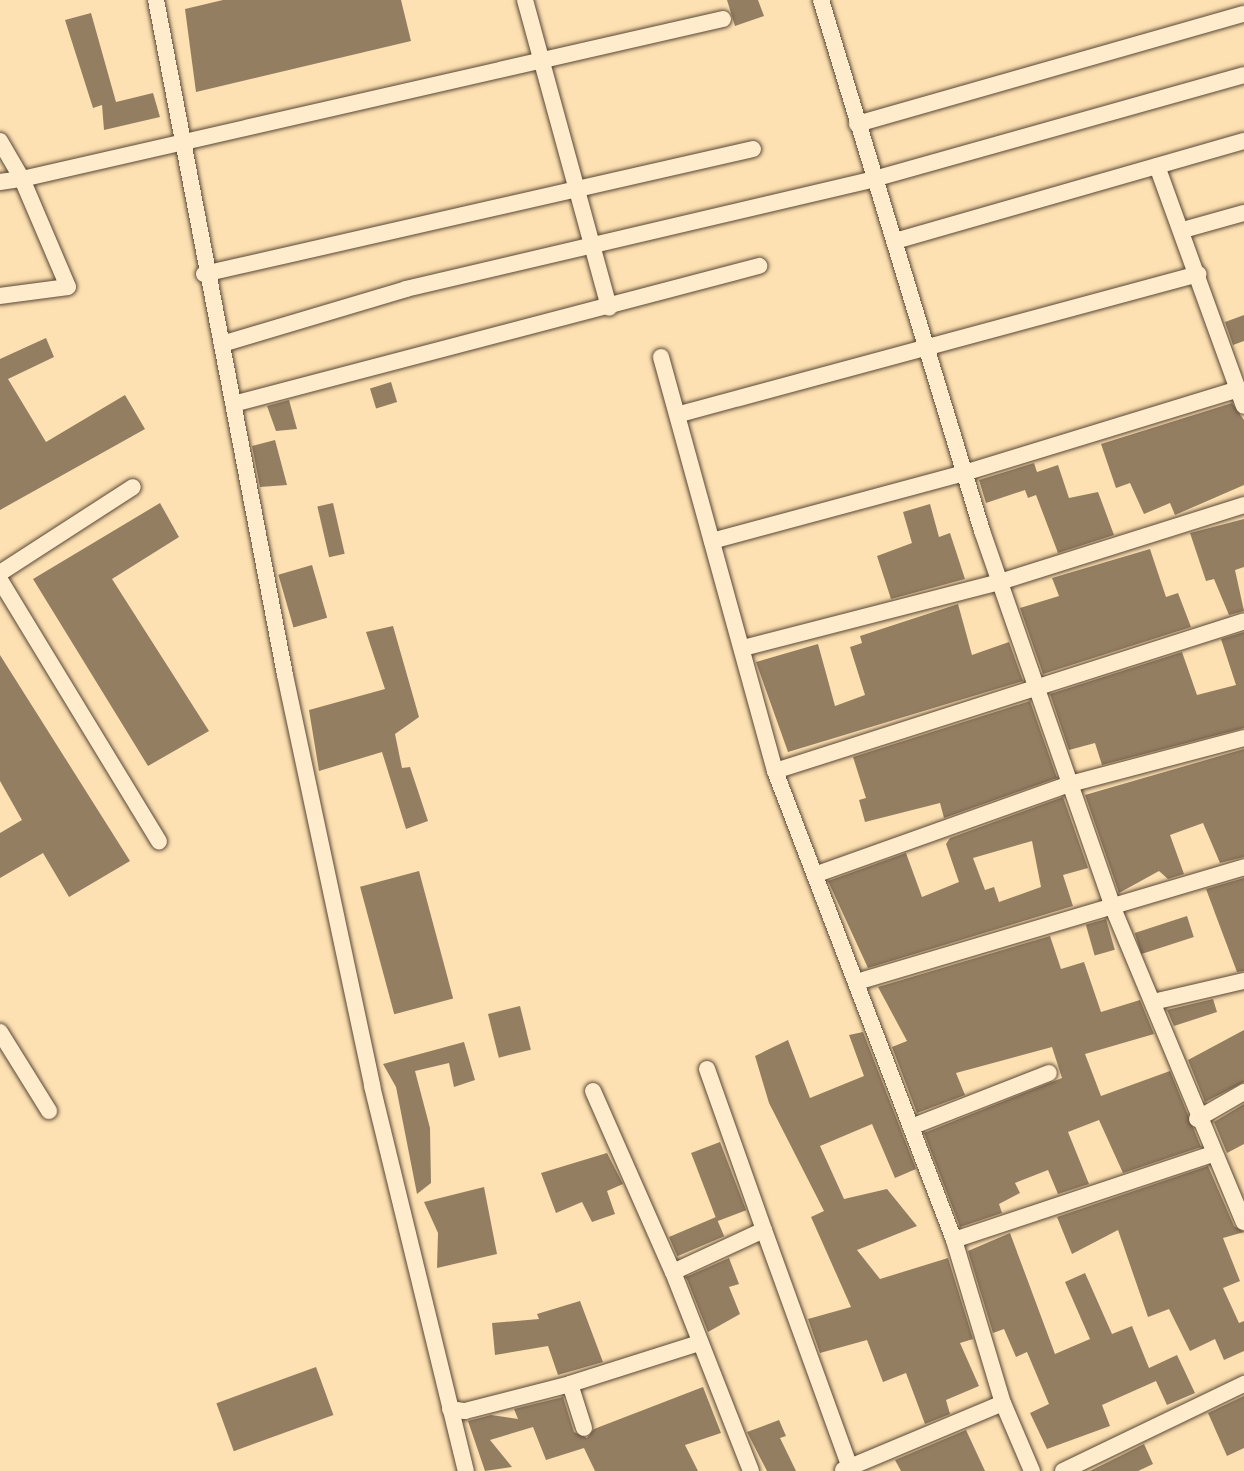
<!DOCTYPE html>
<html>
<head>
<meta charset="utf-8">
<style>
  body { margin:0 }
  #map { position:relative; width:1244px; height:1471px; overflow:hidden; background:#fde1b2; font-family:Alegreya,serif }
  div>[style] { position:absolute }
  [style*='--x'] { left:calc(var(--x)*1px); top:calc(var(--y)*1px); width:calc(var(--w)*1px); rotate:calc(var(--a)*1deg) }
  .building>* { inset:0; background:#947e62; transform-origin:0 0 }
  .roads { filter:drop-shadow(0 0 2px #594636) drop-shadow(0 0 2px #594636) }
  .minor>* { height:16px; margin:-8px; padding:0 8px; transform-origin:8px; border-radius:8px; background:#feeccd }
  span { translate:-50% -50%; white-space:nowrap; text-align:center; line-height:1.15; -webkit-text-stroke:7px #feeccd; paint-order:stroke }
</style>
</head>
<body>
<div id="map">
  <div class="building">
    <i style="clip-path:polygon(223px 0,401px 0,411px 41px,196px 92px,185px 9px)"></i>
    <i style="clip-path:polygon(727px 0,758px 0,764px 16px,735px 26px)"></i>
    <i style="clip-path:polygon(91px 13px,116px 102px,153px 93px,160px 117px,104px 130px,102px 105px,93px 108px,65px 20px)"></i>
    <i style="clip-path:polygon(1244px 315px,1244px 341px,1233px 345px,1225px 322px)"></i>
    <i style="clip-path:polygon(46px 338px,54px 357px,8px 379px,46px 442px,125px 395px,145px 429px,0 510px,0 359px)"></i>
    <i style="left:391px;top:382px;width:21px;height:22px;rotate:73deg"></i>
    <i style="clip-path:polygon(289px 400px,297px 429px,276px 431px,267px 406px)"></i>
    <i style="clip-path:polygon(1232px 403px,1244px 420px,1244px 485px,1175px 515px,1170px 503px,1144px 514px,1130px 483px,1116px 488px,1101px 444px)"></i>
    <i style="clip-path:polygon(275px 440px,287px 485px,260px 487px,252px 446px)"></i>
    <i style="clip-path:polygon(1034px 463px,1037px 472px,1058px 465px,1069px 498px,1098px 492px,1114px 535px,1058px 553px,1036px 495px,1028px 498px,1025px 490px,986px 503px,979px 480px)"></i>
    <i style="clip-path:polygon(160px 503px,179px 537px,112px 579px,209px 731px,148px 766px,33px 579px)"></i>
    <i style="left:333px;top:503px;width:52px;height:16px;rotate:77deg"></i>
    <i style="clip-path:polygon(930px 504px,939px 537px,950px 533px,965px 579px,891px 599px,877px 556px,912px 543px,903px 512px)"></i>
    <i style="clip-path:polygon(1244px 519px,1244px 567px,1235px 570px,1244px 611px,1229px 615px,1214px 579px,1206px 581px,1190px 533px)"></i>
    <i style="clip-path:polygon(1150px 549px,1166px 597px,1178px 593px,1191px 627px,1043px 674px,1020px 608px,1059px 596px,1052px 578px)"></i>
    <i style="left:312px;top:565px;width:55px;height:35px;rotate:74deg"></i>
    <i style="clip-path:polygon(958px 604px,972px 655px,1009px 642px,1023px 681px,788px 752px,756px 662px,818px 644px,835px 706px,865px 695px,850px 647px,862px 643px,860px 636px)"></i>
    <i style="clip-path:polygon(393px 626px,419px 717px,395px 734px,402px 768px,410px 767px,428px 821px,406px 829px,382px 752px,319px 771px,309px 710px,385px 689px,366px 632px)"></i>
    <i style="clip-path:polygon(1244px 632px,1244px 728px,1102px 765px,1095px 743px,1069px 750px,1050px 694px,1182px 652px,1197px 695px,1236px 685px,1221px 639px)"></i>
    <i style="clip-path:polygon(0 655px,130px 861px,69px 897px,43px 853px,0 878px,0 833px,22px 820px,0 781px)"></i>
    <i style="clip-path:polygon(1030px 701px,1057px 778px,944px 818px,940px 803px,865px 822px,859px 800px,866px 798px,853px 757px)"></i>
    <i style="clip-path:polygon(1244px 749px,1244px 857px,1220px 863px,1203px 823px,1170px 835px,1184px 874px,1168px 879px,1159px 871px,1119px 893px,1085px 795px)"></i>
    <i style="clip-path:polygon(evenodd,1063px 797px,1088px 868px,1063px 875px,1073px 906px,868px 968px,828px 881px,906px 853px,922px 897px,959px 882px,946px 844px,950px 838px,1063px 797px,1032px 841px,1041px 887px,999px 902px,994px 887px,985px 890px,973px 858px,1032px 841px)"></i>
    <i style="left:419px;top:871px;width:132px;height:61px;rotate:75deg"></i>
    <i style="clip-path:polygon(1244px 878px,1244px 971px,1237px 972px,1206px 889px)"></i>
    <i style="left:1187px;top:916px;width:22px;height:55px;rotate:72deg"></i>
    <i style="left:1106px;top:919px;width:32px;height:21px;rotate:74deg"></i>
    <i style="clip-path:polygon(1050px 936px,1061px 969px,1084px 962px,1101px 1012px,1140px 1000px,1154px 1034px,1085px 1054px,1101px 1096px,1170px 1071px,1201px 1147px,1123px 1173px,1099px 1120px,1068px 1132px,1089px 1184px,1058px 1194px,1048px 1170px,1015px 1183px,1020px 1193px,999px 1204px,1002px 1213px,960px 1227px,924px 1133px,1062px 1078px,1052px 1047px,956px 1073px,965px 1095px,917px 1113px,892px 1047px,907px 1041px,878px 987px)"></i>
    <i style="clip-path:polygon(1213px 999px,1217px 1012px,1174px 1026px,1167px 1010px)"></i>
    <i style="left:520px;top:1006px;width:45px;height:33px;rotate:76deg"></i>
    <i style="clip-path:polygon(1244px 1030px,1244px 1082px,1205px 1102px,1188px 1060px)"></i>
    <i style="clip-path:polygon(863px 1032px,916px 1169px,895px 1178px,872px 1124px,820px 1146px,844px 1199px,887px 1189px,917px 1226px,857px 1250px,880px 1279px,948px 1258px,973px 1339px,960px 1343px,979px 1386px,946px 1400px,950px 1414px,925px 1424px,906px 1373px,883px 1382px,867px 1340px,820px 1353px,808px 1319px,851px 1307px,811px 1217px,824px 1211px,769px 1103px,755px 1056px,788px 1040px,810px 1098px,864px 1076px,849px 1035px)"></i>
    <i style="clip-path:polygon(464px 1042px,475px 1080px,454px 1087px,449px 1063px,415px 1071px,430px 1128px,431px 1183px,417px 1194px,396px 1087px,383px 1064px)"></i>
    <i style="clip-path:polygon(1244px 1104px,1244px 1144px,1227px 1153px,1214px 1122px)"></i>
    <i style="left:720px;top:1142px;width:73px;height:31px;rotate:69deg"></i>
    <i style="clip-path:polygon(607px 1153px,623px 1184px,607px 1191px,615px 1214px,592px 1222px,582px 1202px,556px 1213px,541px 1173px)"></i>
    <i style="clip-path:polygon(1208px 1166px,1234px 1226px,1244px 1232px,1223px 1238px,1240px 1281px,1223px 1288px,1239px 1323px,1244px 1321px,1244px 1351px,1224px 1360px,1215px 1339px,1190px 1351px,1169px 1309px,1148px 1317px,1118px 1230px,1072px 1254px,1057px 1217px)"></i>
    <i style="clip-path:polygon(484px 1187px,497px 1254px,437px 1268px,438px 1233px,424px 1202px)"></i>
    <i style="left:716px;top:1217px;width:21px;height:51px;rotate:67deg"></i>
    <i style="clip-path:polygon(1010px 1233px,1055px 1354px,1090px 1339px,1065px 1282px,1085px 1273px,1112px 1334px,1132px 1326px,1149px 1368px,1177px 1355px,1195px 1393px,1167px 1405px,1156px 1381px,1102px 1405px,1110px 1426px,1047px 1449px,1030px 1413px,1049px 1404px,1027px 1352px,1016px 1357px,1004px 1329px,993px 1333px,968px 1251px)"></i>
    <i style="clip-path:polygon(729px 1258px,739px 1284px,729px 1287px,740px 1314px,708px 1332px,686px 1277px)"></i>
    <i style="clip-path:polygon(580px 1301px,603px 1362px,558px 1375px,548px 1346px,495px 1355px,492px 1323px,539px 1319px,537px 1314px)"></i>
    <i style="left:316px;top:1367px;width:51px;height:106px;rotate:70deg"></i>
    <i style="clip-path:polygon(703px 1387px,721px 1433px,685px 1445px,698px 1471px,595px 1471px,584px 1448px,546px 1460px,533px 1427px,490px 1440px,512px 1467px,485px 1471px,468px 1421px,491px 1415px,518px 1419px,514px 1409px,563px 1397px,574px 1432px,587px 1438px,594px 1429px)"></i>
    <i style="clip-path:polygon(1244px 1396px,1244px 1448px,1227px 1456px,1208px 1413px)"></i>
    <i style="clip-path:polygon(779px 1420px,786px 1436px,780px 1438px,796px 1471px,767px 1471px,747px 1432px)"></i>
    <i style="clip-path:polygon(966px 1430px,985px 1471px,901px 1471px,895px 1460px)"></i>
    <i style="clip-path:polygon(1144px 1444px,1153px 1464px,1138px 1471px,1090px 1471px)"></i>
  </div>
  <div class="roads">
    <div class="minor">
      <i style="--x:156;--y:0;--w:687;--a:79.18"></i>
      <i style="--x:285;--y:675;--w:420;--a:78"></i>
      <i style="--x:372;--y:1086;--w:396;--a:76.3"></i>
      <i style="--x:525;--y:0;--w:319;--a:74.7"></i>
      <i style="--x:821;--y:0;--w:555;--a:73.13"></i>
      <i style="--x:982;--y:531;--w:399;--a:70.8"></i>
      <i style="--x:1113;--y:908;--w:340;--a:67.4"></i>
      <i style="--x:857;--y:124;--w:402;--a:-15.9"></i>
      <i style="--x:0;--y:141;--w:44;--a:59.9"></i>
      <i style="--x:22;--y:179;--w:719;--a:-12.86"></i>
      <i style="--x:1157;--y:166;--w:255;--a:70.1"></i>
      <i style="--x:0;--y:182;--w:22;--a:-8"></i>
      <i style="--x:22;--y:179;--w:117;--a:66.9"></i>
      <i style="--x:68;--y:287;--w:69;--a:172.5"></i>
      <i style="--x:1183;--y:230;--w:63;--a:-15.6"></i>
      <i style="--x:895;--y:241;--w:363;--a:-16"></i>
      <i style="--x:204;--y:274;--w:563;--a:-12.83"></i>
      <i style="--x:222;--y:344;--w:192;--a:-16.6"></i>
      <i style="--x:406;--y:289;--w:481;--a:-13.2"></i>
      <i style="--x:874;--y:179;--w:384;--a:-15.7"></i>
      <i style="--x:661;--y:357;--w:429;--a:74.6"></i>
      <i style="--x:775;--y:771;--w:502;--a:69.11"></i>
      <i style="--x:954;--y:1240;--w:170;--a:73.3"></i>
      <i style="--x:237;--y:403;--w:540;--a:-14.71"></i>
      <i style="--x:680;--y:414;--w:537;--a:-15.12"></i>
      <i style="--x:712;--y:541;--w:261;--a:-15.1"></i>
      <i style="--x:964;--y:473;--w:287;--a:-17"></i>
      <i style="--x:0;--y:573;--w:158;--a:-32.9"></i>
      <i style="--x:0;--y:580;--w:306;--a:58.7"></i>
      <i style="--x:743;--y:648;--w:265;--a:-14.4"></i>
      <i style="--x:1000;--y:582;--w:256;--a:-17.5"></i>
      <i style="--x:775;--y:771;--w:492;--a:-17.7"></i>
      <i style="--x:817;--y:874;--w:269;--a:-19.6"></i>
      <i style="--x:1070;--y:784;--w:180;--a:-14.8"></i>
      <i style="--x:860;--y:981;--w:401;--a:-16.5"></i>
      <i style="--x:1153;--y:1002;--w:93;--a:-13"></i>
      <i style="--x:0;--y:1032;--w:93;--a:58.2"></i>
      <i style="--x:707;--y:1069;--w:171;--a:70.5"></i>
      <i style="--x:593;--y:1091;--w:198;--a:66.2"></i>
      <i style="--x:1197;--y:1119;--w:54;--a:-29.9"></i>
      <i style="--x:911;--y:1127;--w:148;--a:-21.4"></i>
      <i style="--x:954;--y:1240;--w:272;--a:-18.4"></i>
      <i style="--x:570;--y:1384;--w:46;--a:72.3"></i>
      <i style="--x:450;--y:1409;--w:15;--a:8"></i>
      <i style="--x:465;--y:1411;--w:108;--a:-14.4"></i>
      <i style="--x:570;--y:1384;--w:135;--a:-17.6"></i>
      <i style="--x:843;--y:1470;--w:173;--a:-22.7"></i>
      <i style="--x:1003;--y:1403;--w:74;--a:66.9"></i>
      <i style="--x:751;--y:1471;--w:214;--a:-111.4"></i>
      <i style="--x:673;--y:1272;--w:100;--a:-24.8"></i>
      <i style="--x:764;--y:1230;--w:252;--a:70.1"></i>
      <i style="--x:1063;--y:1471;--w:201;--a:-25.7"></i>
    </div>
  </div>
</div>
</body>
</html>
